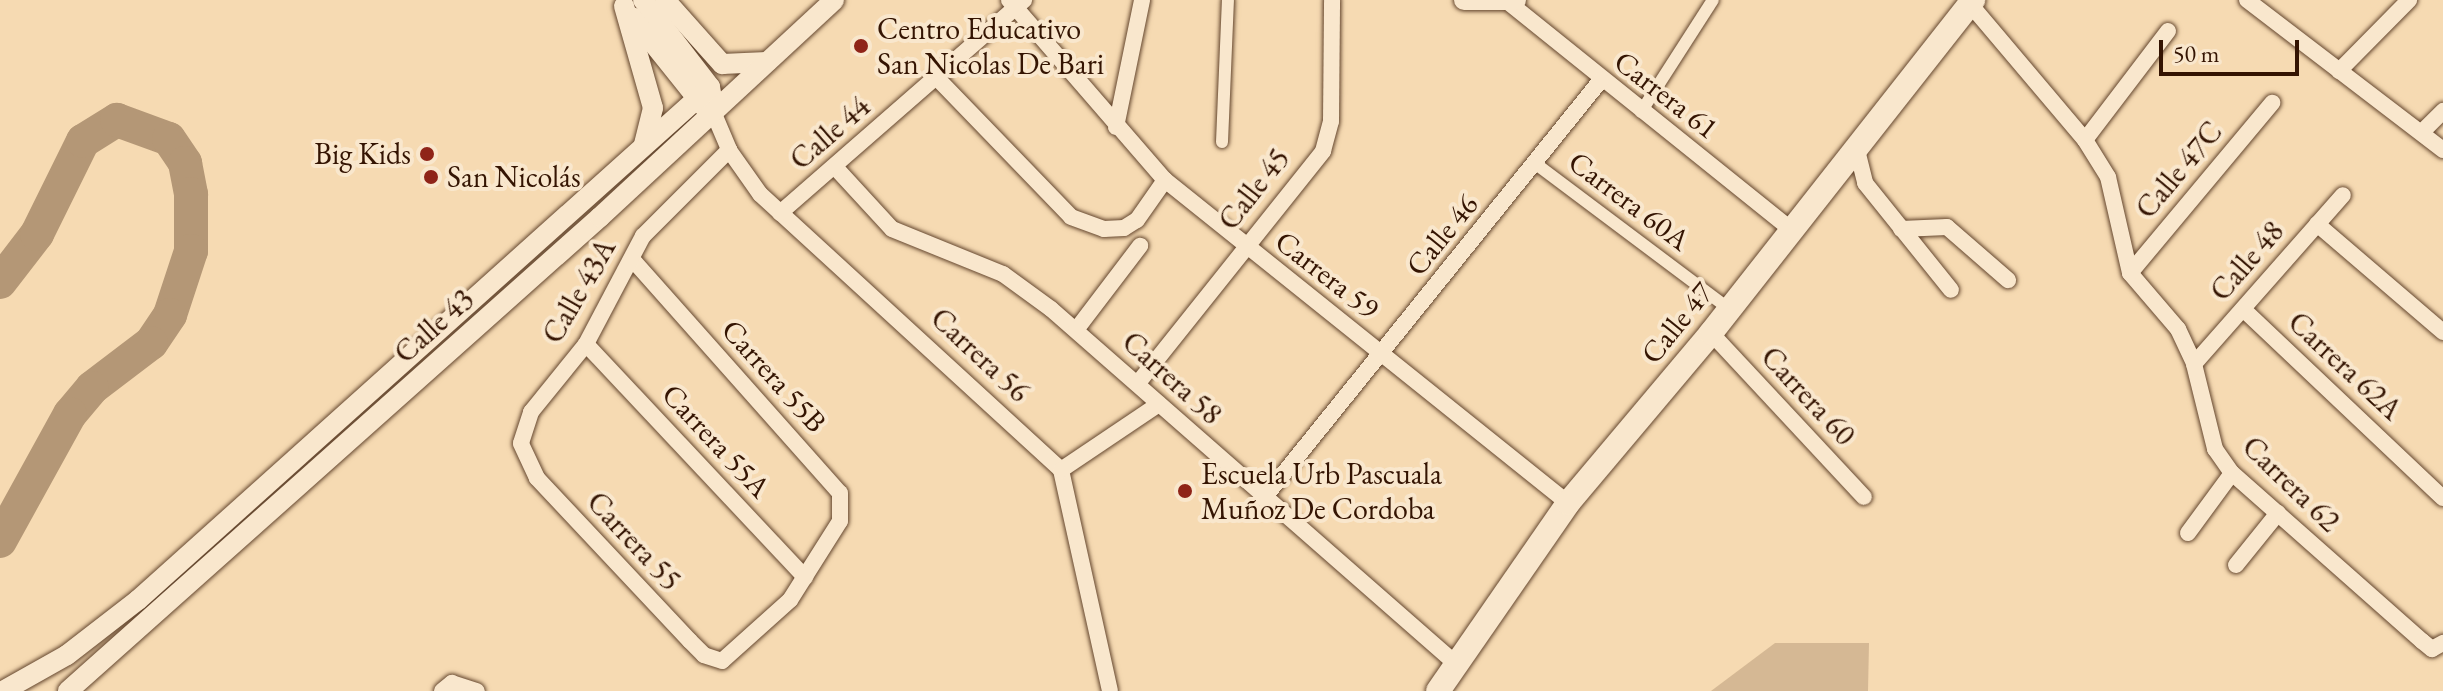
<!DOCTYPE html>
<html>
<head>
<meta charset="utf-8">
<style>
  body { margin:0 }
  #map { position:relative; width:2443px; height:691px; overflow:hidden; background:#f6dab2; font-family:"EB Garamond",serif }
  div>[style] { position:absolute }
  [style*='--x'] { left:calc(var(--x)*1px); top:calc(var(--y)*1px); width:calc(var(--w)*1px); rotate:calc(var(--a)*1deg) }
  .green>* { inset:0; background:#d5b894 }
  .river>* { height:34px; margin:-17px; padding:0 17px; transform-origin:17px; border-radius:17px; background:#b49776 }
  .roads { filter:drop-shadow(0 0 2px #64462e) drop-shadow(0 0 2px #64462e) }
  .pedestrian>* { height:12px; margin:-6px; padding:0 6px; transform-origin:6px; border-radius:6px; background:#f9e7cd }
  .minor>* { height:16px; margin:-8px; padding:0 8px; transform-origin:8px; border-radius:8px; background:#f9e7cd }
  .tertiary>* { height:20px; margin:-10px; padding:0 10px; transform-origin:10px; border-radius:10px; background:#f9e7cd }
  .secondary>* { height:24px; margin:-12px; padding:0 12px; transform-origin:12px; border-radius:12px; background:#f9e7cd }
  .dots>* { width:22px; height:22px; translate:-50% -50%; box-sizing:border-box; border:4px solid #f9e7cd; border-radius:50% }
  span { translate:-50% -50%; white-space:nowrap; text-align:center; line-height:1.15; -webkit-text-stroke:8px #f9e7cd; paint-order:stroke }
  .poi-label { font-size:30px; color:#341402 }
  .left { translate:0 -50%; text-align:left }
  .right { translate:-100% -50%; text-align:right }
  .street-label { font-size:30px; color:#341402 }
  .scale { position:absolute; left:2159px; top:40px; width:140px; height:36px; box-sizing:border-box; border:4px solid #341402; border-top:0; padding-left:10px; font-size:24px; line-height:28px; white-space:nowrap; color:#341402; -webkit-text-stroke:6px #f9e7cd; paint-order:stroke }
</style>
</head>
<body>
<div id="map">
  <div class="green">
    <i style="clip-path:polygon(1775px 643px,1869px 643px,1868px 691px,1711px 691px)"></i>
  </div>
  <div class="river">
    <i style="--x:0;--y:282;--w:61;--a:-52.4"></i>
    <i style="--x:37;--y:234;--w:104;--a:-63.7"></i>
    <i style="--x:83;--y:141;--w:40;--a:-32"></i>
    <i style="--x:117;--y:120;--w:55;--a:20.1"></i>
    <i style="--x:169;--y:139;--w:29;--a:56"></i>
    <i style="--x:185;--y:163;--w:32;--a:79"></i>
    <i style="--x:191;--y:194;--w:57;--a:90"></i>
    <i style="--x:191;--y:251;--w:67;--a:108.2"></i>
    <i style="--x:170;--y:315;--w:34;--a:124"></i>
    <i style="--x:151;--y:343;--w:74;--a:142.7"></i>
    <i style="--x:92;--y:388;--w:34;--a:130"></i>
    <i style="--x:70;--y:414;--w:145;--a:118.9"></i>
  </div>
  <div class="roads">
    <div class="pedestrian">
      <i style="--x:1641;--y:112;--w:133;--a:-57.3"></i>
      <i style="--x:1222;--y:142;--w:142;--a:-87.6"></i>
      <i style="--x:1536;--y:164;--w:241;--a:36.9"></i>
    </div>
    <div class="minor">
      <i style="--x:1009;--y:0;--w:238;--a:49.1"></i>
      <i style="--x:1165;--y:180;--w:516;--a:38.71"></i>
      <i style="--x:2247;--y:0;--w:247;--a:37.4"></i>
      <i style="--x:1508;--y:2;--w:364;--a:38.8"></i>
      <i style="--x:1970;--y:4;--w:178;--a:49.8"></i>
      <i style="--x:2085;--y:140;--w:44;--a:58.1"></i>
      <i style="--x:2108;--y:177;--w:98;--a:77.1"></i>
      <i style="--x:2130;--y:273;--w:74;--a:49.4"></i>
      <i style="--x:2178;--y:329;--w:38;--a:65"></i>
      <i style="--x:2194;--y:364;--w:88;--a:76.1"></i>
      <i style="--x:2215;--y:449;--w:29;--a:55"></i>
      <i style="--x:2232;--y:473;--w:254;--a:41.5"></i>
      <i style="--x:2422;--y:641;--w:13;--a:39"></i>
      <i style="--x:2432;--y:649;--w:13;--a:-29"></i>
      <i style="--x:2339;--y:71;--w:100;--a:-45.4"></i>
      <i style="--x:936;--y:77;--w:194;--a:46"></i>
      <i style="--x:1071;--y:217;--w:35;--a:20"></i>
      <i style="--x:1104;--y:229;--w:20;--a:-3"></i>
      <i style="--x:1124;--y:228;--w:15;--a:-32"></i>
      <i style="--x:1137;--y:220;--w:49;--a:-55"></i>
      <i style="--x:714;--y:114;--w:39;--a:67"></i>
      <i style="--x:729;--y:150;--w:54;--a:54.8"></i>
      <i style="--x:760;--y:194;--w:408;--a:42.5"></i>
      <i style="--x:1061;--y:470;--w:226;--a:77.5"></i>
      <i style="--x:1116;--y:127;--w:130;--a:-78.4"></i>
      <i style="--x:2422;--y:132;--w:30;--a:-45"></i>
      <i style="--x:2085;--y:140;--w:137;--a:-52.7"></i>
      <i style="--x:1856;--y:146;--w:38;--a:76"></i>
      <i style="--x:1865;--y:183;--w:137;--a:51.2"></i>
      <i style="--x:835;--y:167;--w:84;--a:47.4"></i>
      <i style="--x:892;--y:229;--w:120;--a:22.1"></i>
      <i style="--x:1003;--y:274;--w:59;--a:36.1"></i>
      <i style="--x:1051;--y:309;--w:536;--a:41.22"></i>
      <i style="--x:780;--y:213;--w:324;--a:-41.1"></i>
      <i style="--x:2317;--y:224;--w:166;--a:40.6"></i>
      <i style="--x:1901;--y:229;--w:46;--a:-2.5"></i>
      <i style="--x:1947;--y:227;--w:81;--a:41"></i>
      <i style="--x:632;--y:259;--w:313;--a:48.4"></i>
      <i style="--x:840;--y:493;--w:28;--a:90"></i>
      <i style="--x:840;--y:521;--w:93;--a:122.3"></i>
      <i style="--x:790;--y:600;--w:91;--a:138.1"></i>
      <i style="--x:722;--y:661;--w:19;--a:-162"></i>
      <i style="--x:704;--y:655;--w:20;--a:-135"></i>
      <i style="--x:690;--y:641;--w:224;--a:-133.2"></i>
      <i style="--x:537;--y:478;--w:38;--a:-115"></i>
      <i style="--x:521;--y:443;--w:33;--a:-72"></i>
      <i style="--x:531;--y:412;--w:87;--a:-51"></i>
      <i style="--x:586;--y:344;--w:122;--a:-62.2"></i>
      <i style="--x:643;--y:236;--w:122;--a:-45"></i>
      <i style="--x:2130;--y:273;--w:222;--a:-50.1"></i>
      <i style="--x:2243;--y:309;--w:275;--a:43.4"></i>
      <i style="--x:1076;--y:330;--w:106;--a:-52.7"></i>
      <i style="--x:1711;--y:333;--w:224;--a:47"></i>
      <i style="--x:586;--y:344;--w:320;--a:46.8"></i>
      <i style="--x:2194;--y:364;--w:225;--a:-48.6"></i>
      <i style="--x:1138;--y:383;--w:297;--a:-51.4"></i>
      <i style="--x:1323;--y:151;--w:31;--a:-75"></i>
      <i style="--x:1331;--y:121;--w:121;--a:-89.5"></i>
      <i style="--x:1061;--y:470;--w:118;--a:-34"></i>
      <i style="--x:1263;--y:499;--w:538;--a:-51.11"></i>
      <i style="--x:2188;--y:533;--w:74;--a:-53.7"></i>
      <i style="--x:2236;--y:565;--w:67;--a:-51.1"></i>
      <i style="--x:442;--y:691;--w:13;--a:-39"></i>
      <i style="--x:452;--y:683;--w:26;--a:18"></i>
    </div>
    <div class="tertiary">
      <i style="--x:643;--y:0;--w:110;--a:52.4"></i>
      <i style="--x:710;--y:87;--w:11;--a:80"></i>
      <i style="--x:665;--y:0;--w:86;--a:48.3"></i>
      <i style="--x:722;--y:64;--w:45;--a:-2.5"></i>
      <i style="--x:1464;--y:0;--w:52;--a:0"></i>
      <i style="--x:624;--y:6;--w:106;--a:74.1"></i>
      <i style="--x:653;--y:108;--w:37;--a:104"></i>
      <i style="--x:632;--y:17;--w:115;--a:51.3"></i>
      <i style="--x:3;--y:691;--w:73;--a:-29.4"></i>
      <i style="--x:67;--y:655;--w:90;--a:-37.8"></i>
      <i style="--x:138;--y:600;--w:768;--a:-41.89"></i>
      <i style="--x:68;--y:691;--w:713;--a:-41.7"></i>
      <i style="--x:600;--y:217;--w:319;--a:-42.8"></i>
    </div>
    <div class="secondary">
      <i style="--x:1438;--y:691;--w:229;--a:-55.3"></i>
      <i style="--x:1568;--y:503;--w:222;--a:-49.9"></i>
      <i style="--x:1711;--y:333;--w:424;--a:-51.8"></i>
    </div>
  </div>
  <div class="dots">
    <i style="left:861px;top:46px;background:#8f2418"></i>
    <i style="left:427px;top:154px;background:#8f2418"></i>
    <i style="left:431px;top:177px;background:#8f2418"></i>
    <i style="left:1185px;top:491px;background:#8f2418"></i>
  </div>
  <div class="poi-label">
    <span class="left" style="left:877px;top:46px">Centro Educativo<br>San Nicolas De Bari</span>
    <span class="right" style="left:411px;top:154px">Big Kids</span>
    <span class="left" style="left:447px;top:177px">San Nicolás</span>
    <span class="left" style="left:1201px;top:491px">Escuela Urb Pascuala<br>Muñoz De Cordoba</span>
  </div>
  <div class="street-label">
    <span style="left:1666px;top:95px;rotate:38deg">Carrera 61</span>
    <span style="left:830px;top:133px;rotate:-41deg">Calle 44</span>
    <span style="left:2179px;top:170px;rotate:-50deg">Calle 47C</span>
    <span style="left:1254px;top:189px;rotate:-52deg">Calle 45</span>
    <span style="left:1629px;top:201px;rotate:37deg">Carrera 60A</span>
    <span style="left:1442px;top:235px;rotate:-51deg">Calle 46</span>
    <span style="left:2247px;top:261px;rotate:-49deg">Calle 48</span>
    <span style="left:1327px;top:275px;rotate:38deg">Carrera 59</span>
    <span style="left:579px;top:291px;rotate:-60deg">Calle 43A</span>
    <span style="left:1677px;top:323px;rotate:-51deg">Calle 47</span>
    <span style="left:434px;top:326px;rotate:-42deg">Calle 43</span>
    <span style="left:980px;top:355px;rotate:43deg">Carrera 56</span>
    <span style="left:2345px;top:366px;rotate:43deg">Carrera 62A</span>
    <span style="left:774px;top:376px;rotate:48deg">Carrera 55B</span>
    <span style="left:1172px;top:378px;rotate:42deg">Carrera 58</span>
    <span style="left:1808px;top:396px;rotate:47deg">Carrera 60</span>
    <span style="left:716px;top:441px;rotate:47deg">Carrera 55A</span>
    <span style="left:2291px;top:484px;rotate:44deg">Carrera 62</span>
    <span style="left:634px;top:541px;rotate:47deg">Carrera 55</span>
  </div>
  <div class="scale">50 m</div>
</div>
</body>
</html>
